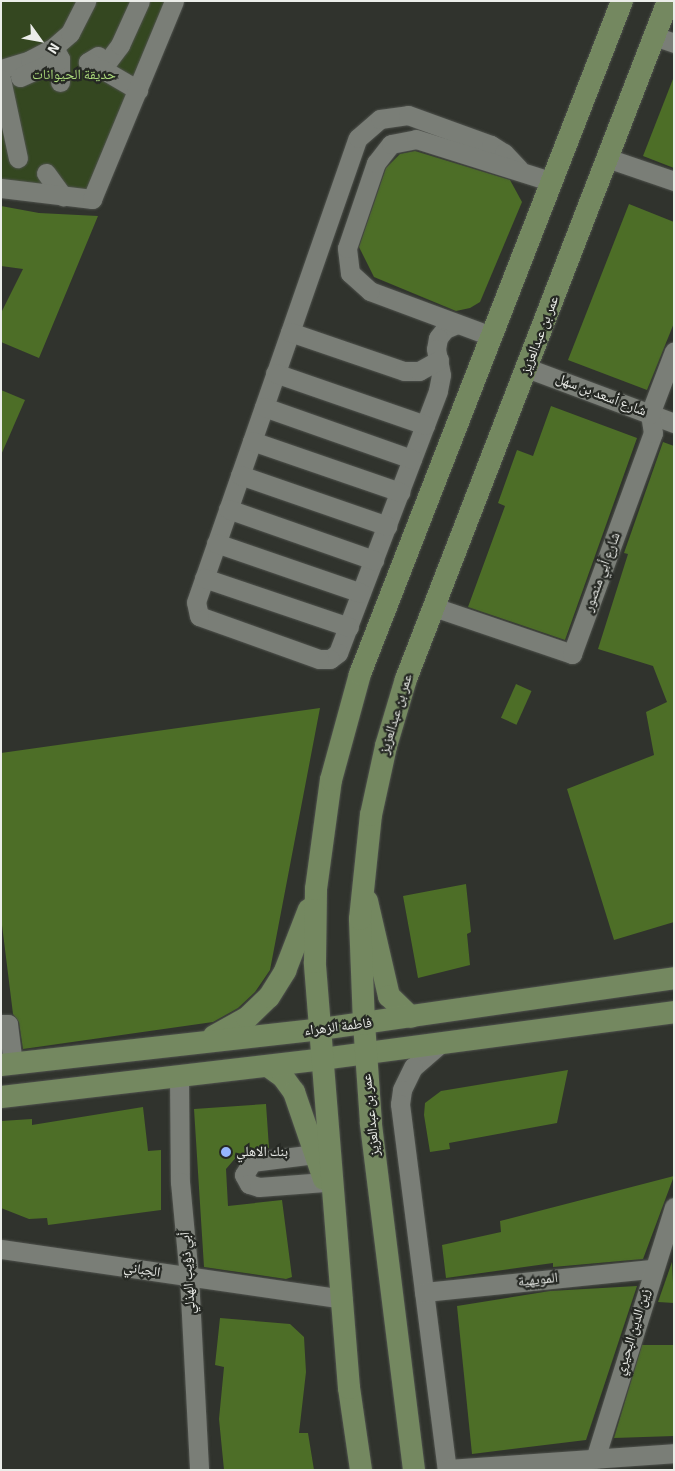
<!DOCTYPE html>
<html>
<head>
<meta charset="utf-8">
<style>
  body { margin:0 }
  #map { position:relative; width:675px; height:1471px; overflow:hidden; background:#30332d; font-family:Signika,"Noto Naskh Arabic",sans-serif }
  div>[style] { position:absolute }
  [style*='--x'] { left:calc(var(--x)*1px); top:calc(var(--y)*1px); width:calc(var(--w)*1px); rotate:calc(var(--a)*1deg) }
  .green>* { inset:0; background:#344720 }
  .building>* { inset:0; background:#4d6e27; transform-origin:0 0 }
  .roads { filter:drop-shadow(0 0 1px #4f524d) drop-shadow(0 0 1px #4f524d) }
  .minor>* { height:19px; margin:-9.5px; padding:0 9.5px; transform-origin:9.5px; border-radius:9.5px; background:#7a7e77 }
  .major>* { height:22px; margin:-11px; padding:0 11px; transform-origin:11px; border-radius:11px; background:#748860 }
  .dots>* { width:14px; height:14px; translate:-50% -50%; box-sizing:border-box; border:2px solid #262924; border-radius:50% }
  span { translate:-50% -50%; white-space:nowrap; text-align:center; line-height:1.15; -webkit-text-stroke:4.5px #262924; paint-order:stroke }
  .park-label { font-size:14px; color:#addd7c }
  .street-label { font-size:14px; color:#ebede9 }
  .poi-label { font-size:14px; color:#ebede9 }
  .left { translate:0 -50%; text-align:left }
  .frame { position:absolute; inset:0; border:2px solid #ebede9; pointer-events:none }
  .north { position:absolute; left:15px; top:15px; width:50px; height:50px; -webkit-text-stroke:4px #262924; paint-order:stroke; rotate:122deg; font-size:14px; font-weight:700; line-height:20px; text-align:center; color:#ebede9 }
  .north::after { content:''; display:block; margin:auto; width:18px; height:22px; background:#ebede9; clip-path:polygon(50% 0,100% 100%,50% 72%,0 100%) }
</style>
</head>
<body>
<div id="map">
  <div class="green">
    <i style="clip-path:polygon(1px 1px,184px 1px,99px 208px,1px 196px)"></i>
  </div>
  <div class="building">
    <i style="clip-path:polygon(673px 79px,674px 79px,674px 168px,643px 156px)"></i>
    <i style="clip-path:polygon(415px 151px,510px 180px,522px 202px,480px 302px,470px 308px,456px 311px,374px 277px,359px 247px,386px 168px,400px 154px)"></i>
    <i style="clip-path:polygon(629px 204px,674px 222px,674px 323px,647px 390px,568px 360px)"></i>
    <i style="clip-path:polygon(1px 206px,39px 213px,98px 216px,39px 358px,1px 342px,1px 313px,23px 269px,1px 266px)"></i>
    <i style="clip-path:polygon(1px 390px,25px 400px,1px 455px)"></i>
    <i style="clip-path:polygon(551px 406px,637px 438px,565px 640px,468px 607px,505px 506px,498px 503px,517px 450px,533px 456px)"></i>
    <i style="clip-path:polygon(663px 442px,674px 446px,674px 922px,614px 940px,567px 789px,654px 755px,646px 712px,667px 702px,653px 666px,598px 649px,628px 554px,624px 553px)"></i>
    <i style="left:516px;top:684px;width:17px;height:37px;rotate:24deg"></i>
    <i style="clip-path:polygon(320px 708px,270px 970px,255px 992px,238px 1008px,213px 1022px,23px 1049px,19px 1022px,13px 1014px,1px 917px,1px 753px)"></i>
    <i style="clip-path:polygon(466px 884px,471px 932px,467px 934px,470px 965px,418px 978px,403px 896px)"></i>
    <i style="clip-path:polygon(568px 1070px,557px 1123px,449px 1143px,450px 1149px,430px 1152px,424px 1115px,425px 1103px,441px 1091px)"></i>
    <i style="clip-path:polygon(266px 1104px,269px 1148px,238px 1155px,226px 1169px,228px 1206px,282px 1200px,292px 1277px,286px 1279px,204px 1267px,194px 1109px)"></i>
    <i style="clip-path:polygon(143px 1107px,148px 1151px,161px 1150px,161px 1210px,48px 1225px,47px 1218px,29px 1219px,1px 1208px,1px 1121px,32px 1119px,32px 1125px)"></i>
    <i style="clip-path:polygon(674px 1176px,643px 1259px,553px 1267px,553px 1263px,446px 1278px,442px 1245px,501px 1232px,500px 1221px)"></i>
    <i style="clip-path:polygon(672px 1262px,674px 1303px,658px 1302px)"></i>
    <i style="clip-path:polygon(637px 1286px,586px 1440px,472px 1454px,457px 1306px,550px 1291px)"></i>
    <i style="clip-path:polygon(220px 1318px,290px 1324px,304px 1337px,306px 1372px,299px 1433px,308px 1433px,314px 1470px,224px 1470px,219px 1419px,224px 1367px,215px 1365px)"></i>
    <i style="clip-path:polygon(642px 1345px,674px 1345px,674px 1436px,614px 1438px)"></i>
  </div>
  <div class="roads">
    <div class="minor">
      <i style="--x:654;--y:36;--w:21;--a:19"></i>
      <i style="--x:55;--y:49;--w:11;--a:63"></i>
      <i style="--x:60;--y:59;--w:23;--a:90"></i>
      <i style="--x:98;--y:56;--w:12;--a:149"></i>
      <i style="--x:88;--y:62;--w:16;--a:27"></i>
      <i style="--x:102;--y:69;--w:30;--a:-53"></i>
      <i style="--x:120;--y:45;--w:48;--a:-65.6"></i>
      <i style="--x:1;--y:69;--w:30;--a:-17"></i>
      <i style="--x:30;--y:60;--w:27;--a:-28"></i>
      <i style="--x:54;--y:47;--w:21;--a:-41"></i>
      <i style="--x:70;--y:33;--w:36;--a:-63"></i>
      <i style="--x:102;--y:69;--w:42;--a:30.3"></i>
      <i style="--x:20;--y:77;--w:44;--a:-24.2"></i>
      <i style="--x:1;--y:79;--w:81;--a:77.9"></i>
      <i style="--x:607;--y:158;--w:71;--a:18.9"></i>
      <i style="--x:46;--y:173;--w:29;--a:54"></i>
      <i style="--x:1;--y:188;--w:92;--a:6.9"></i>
      <i style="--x:92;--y:199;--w:214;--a:-67.5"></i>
      <i style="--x:457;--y:324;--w:13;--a:157"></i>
      <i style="--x:445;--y:329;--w:11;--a:128"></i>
      <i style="--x:438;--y:338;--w:11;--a:100"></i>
      <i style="--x:436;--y:349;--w:26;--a:79"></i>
      <i style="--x:441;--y:375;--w:16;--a:101"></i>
      <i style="--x:438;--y:391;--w:280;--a:110.9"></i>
      <i style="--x:338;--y:653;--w:10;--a:143"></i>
      <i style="--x:330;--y:659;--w:11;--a:180"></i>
      <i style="--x:319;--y:659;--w:127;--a:-160.3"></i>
      <i style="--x:199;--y:616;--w:14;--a:-102"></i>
      <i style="--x:196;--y:602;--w:491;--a:-70.8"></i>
      <i style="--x:358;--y:138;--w:29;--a:-41"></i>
      <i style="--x:380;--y:119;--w:28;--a:-8"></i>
      <i style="--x:408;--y:115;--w:88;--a:19.9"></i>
      <i style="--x:491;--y:145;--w:15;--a:32"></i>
      <i style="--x:504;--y:153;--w:22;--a:47"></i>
      <i style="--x:290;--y:332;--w:120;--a:18.9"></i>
      <i style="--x:404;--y:371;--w:15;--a:0"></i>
      <i style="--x:419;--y:371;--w:23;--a:-29"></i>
      <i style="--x:491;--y:336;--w:129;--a:-159.6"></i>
      <i style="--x:370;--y:291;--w:27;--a:-138"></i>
      <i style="--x:350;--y:273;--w:25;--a:-97"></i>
      <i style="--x:347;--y:248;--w:90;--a:-71.2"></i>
      <i style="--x:376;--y:163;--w:24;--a:-52"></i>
      <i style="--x:391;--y:144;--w:25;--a:-11"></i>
      <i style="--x:416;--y:139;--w:140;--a:17.4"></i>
      <i style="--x:527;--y:368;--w:157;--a:20.5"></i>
      <i style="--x:275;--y:373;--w:159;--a:19.1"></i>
      <i style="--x:264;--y:407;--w:157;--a:19.4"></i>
      <i style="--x:252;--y:441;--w:157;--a:19"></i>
      <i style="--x:240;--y:475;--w:156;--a:19.1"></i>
      <i style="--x:228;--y:509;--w:155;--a:19.3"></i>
      <i style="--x:216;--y:543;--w:153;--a:19"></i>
      <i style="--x:204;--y:578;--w:153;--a:18.7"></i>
      <i style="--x:434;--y:607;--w:146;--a:18.8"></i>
      <i style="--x:572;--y:654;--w:235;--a:-69.9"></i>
      <i style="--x:653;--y:433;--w:19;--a:-99"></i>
      <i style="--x:650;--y:414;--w:67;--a:-69.1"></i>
      <i style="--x:1;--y:1024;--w:7;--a:0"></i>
      <i style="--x:8;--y:1024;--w:40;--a:82.9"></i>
      <i style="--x:441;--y:1043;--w:37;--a:139"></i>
      <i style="--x:413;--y:1067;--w:25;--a:116"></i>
      <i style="--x:402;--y:1090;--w:14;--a:98"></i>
      <i style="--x:400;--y:1104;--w:369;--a:82.7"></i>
      <i style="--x:179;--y:1076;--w:106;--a:89.5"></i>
      <i style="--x:180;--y:1182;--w:95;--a:84.6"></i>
      <i style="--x:189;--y:1277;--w:193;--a:87"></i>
      <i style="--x:315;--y:1154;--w:64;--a:172.8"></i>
      <i style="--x:252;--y:1162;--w:15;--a:122"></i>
      <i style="--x:244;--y:1175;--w:10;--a:61"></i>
      <i style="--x:249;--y:1184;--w:10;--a:17"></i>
      <i style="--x:259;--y:1187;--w:66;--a:-4.3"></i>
      <i style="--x:1;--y:1249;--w:345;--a:8.3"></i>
      <i style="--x:424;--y:1292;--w:229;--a:-5.8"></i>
      <i style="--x:595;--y:1459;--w:264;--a:-72.6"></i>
      <i style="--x:447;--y:1469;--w:228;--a:-4"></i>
    </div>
    <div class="major">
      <i style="--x:367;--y:901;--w:98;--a:77"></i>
      <i style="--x:389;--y:996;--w:30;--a:44"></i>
      <i style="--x:214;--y:1036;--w:38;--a:-29"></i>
      <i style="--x:247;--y:1018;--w:30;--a:-44"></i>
      <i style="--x:269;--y:997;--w:31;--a:-58"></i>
      <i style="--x:285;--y:971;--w:66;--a:-68.8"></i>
      <i style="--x:1;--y:1065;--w:322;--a:-6.4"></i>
      <i style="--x:321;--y:1029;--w:357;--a:-8.2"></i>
      <i style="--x:268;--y:1066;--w:19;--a:36"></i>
      <i style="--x:283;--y:1077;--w:19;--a:54"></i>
      <i style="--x:294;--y:1092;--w:92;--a:71"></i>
      <i style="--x:1;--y:1097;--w:324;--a:-6.7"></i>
      <i style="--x:323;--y:1059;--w:354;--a:-7.6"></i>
      <i style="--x:361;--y:1470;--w:83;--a:-98.3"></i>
      <i style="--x:349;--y:1388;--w:427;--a:-94.6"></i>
      <i style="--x:315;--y:962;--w:73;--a:-89.2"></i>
      <i style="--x:316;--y:889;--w:110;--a:-82.2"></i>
      <i style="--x:331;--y:780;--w:110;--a:-74.7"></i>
      <i style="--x:360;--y:674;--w:722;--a:-68.73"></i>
      <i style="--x:414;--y:1470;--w:350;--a:-97.1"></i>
      <i style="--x:371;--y:1123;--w:99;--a:-94"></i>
      <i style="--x:364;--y:1024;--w:105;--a:-92.2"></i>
      <i style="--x:360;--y:919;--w:105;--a:-84"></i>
      <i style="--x:371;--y:815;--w:71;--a:-77.7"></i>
      <i style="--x:386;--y:746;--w:70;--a:-73.4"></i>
      <i style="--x:406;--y:679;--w:727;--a:-68.87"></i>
    </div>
  </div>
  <div class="dots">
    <i style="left:226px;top:1152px;background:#96b6fd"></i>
  </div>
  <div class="park-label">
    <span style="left:74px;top:75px">حديقة الحيوانات</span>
  </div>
  <div class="street-label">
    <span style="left:540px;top:335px;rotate:-69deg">عمر بن عبدالعزيز</span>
    <span style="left:601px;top:395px;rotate:21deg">شارع أسعد بن سهل</span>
    <span style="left:602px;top:572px;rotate:-70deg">شارع أبي منصور</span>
    <span style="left:396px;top:714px;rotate:-73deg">عمر بن عبدالعزيز</span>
    <span style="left:338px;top:1027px;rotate:-7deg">فاطمة الزهراء</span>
    <span style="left:371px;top:1115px;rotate:-96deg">عمر بن عبدالعزيز</span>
    <span style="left:142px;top:1270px;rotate:9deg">الجباني</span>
    <span style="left:188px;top:1273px;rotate:-94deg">أبي ذؤيب الهذلي</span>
    <span style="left:538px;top:1280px;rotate:-6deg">المويهية</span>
    <span style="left:633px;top:1332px;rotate:-73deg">زين الدين البحيري</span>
  </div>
  <div class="poi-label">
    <span class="left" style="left:236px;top:1152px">بنك الاهلي</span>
  </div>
  <div class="frame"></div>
  <div class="north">N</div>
</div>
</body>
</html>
